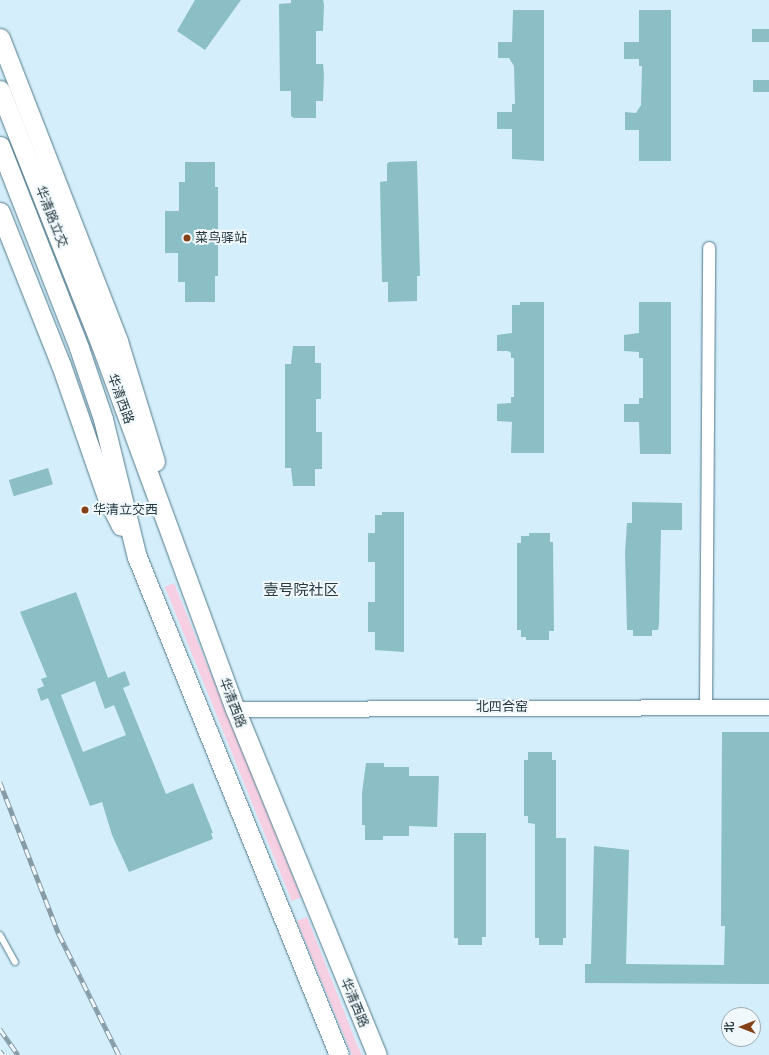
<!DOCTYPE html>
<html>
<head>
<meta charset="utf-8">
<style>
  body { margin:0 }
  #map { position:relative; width:769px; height:1055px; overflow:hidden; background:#d4eefb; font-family:Raleway,"Noto Sans SC",sans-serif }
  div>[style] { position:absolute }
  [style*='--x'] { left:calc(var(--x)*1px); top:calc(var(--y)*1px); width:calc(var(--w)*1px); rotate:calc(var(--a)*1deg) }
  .green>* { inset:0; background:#f7cfe2; transform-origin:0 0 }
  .building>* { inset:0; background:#8cbec5; transform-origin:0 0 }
  .roads { filter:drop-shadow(0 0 1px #517a8c) drop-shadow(0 0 1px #517a8c) }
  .service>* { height:6px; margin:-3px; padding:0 3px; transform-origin:3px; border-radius:3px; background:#fff }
  .minor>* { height:12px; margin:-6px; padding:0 6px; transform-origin:6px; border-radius:6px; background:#fff }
  .tertiary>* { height:15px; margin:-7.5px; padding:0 7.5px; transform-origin:7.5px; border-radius:7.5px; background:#fff }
  .primary>* { height:19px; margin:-9.5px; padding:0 9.5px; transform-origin:9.5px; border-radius:9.5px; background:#fff }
  .rail>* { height:4.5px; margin-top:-2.25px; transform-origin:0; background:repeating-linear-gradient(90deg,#f0f8fc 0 9px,#859ba6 0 18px); box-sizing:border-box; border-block:1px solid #859ba6 }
  .dots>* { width:11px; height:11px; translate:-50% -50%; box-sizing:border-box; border:2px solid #f0f8fc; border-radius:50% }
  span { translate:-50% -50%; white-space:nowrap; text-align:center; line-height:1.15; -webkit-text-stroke:4px #f0f8fc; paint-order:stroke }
  .street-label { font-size:13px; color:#263840 }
  .poi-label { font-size:13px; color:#263840 }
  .left { translate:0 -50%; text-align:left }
  .quarter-label { font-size:15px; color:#263840 }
  .north { position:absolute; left:721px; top:1007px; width:40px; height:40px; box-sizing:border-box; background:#f0f8fc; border:1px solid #9fabb1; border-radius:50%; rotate:270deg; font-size:11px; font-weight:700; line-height:16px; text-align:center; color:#263840 }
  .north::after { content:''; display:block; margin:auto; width:14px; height:18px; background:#844016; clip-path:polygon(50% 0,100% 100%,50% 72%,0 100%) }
</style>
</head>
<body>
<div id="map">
  <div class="green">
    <i style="left:174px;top:583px;width:339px;height:10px;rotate:68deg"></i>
    <i style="clip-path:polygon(307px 917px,358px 1047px,362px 1055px,352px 1055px,297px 921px)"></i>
  </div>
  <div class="building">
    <i style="clip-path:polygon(195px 0,241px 0,205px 50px,177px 31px)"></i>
    <i style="clip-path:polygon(291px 0,323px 0,324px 4px,323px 31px,316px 31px,316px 64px,323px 64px,324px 74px,323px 101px,316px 101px,316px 118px,294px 118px,291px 116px,291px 91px,280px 91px,279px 4px,291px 3px)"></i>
    <i style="clip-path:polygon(513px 10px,544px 10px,544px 161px,512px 159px,512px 129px,497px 129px,497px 112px,512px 112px,512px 104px,515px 104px,514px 66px,509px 58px,498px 58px,498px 42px,512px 42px)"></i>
    <i style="clip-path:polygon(639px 10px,671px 10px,671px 161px,639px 161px,639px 130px,625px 130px,625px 112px,636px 113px,641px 105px,642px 66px,639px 66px,639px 59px,624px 59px,624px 42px,639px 42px)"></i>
    <i style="left:752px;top:29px;width:17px;height:13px"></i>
    <i style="left:753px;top:80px;width:16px;height:12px"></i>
    <i style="clip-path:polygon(417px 161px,420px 276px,417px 276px,417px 301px,388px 302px,388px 282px,382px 282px,380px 182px,387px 181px,387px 164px,389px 162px)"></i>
    <i style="clip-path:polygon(185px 162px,215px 162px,215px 187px,218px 187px,218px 276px,215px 276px,215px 302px,185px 302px,185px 282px,178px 282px,178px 253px,165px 253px,165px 211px,179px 211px,179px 182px,185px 182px)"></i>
    <i style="clip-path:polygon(520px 302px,544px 302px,544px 453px,511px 453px,512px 422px,497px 421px,497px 404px,511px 403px,511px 397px,514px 397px,514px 358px,511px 358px,511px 353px,508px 351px,497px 351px,497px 335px,512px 333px,512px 305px,520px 305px)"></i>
    <i style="clip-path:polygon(639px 302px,671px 302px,671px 454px,640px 454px,639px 422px,624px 422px,624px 404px,639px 404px,639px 398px,643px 398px,643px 358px,639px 358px,639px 352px,624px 351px,624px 335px,639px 333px)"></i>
    <i style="clip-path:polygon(293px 346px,315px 346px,315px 363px,321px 363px,321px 399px,316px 399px,316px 432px,322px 432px,322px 469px,315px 469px,315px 486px,293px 486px,291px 468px,285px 468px,285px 364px,291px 364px)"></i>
    <i style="left:48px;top:468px;width:17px;height:41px;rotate:73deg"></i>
    <i style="clip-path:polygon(632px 502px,682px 503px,682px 530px,661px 530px,659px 624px,658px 630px,652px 630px,652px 636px,633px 636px,633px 630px,627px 630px,625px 553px,627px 523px,632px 523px)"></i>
    <i style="clip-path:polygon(382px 512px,404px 512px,404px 652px,375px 650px,375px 632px,368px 632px,368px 602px,375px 602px,375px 562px,368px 562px,368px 533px,375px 533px,375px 515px,382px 515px)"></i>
    <i style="clip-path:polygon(529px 533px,550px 533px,550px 542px,553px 542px,554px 631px,549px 631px,549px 640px,526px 640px,526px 637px,521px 637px,521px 630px,517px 630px,517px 543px,521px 543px,521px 536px,529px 536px)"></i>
    <i style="clip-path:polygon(evenodd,76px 592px,108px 678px,125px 671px,130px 685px,123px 688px,166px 794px,193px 783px,213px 833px,211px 833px,213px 839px,129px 872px,112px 835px,102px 802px,90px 806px,48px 698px,41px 701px,37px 689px,44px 686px,41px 679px,47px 677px,20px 612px,76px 592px,95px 681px,105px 709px,114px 705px,126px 735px,83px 752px,61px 695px,95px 681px)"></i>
    <i style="clip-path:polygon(722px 732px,769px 732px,769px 984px,585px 983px,585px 964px,591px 964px,594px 846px,629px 850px,626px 964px,724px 965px,725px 926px,721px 926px)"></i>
    <i style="clip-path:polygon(528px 752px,552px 752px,552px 760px,556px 760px,556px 838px,566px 838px,566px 938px,563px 938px,563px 945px,539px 945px,539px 938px,535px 938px,535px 824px,528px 823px,528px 816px,524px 816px,524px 760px,528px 760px)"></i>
    <i style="clip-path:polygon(366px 763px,384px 763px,384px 767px,409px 767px,409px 776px,439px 776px,437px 827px,409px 826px,409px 836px,383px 836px,383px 840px,365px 840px,365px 825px,362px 825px,362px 793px)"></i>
    <i style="clip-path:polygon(454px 833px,486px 833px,486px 937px,482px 937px,482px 945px,458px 945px,458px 938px,454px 938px)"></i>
  </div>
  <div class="roads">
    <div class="service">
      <i style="--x:0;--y:935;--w:31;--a:61"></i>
    </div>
    <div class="minor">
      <i style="--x:706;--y:706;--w:458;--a:-89.6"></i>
    </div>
    <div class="tertiary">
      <i style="--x:235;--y:709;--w:534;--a:-0.21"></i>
    </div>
    <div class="primary">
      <i style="--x:0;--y:38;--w:325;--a:68.7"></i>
      <i style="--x:118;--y:341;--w:126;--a:72.9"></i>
      <i style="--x:0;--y:90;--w:274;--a:68.4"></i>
      <i style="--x:101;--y:345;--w:388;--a:69.8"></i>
      <i style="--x:235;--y:709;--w:374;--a:67.7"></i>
      <i style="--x:0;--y:146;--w:217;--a:68.6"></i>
      <i style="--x:79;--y:348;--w:75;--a:71.3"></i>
      <i style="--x:103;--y:419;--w:142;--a:76.2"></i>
      <i style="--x:137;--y:557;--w:537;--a:67.92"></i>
      <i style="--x:0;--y:212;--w:165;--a:68.3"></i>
      <i style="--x:61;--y:365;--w:143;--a:70.8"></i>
      <i style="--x:108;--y:500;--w:29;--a:63"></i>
    </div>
  </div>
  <div class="rail">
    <i style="--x:0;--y:782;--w:163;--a:68.8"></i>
    <i style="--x:59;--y:934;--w:135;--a:63.6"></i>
    <i style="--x:0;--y:1029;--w:32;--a:55"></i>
    <i style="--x:0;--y:1051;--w:5;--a:53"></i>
  </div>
  <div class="dots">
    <i style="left:187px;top:238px;background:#844016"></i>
    <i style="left:85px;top:510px;background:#844016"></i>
  </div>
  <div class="street-label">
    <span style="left:51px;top:217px;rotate:68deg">华清路立交</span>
    <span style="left:120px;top:399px;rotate:70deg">华清西路</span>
    <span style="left:232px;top:703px;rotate:69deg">华清西路</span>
    <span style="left:502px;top:707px">北四合窑</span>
    <span style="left:354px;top:1003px;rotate:67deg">华清西路</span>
  </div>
  <div class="poi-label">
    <span class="left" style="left:195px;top:238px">菜鸟驿站</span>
    <span class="left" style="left:93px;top:510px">华清立交西</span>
  </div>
  <div class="quarter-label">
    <span style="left:301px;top:591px">壹号院社区</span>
  </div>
  <div class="north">北</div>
</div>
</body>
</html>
